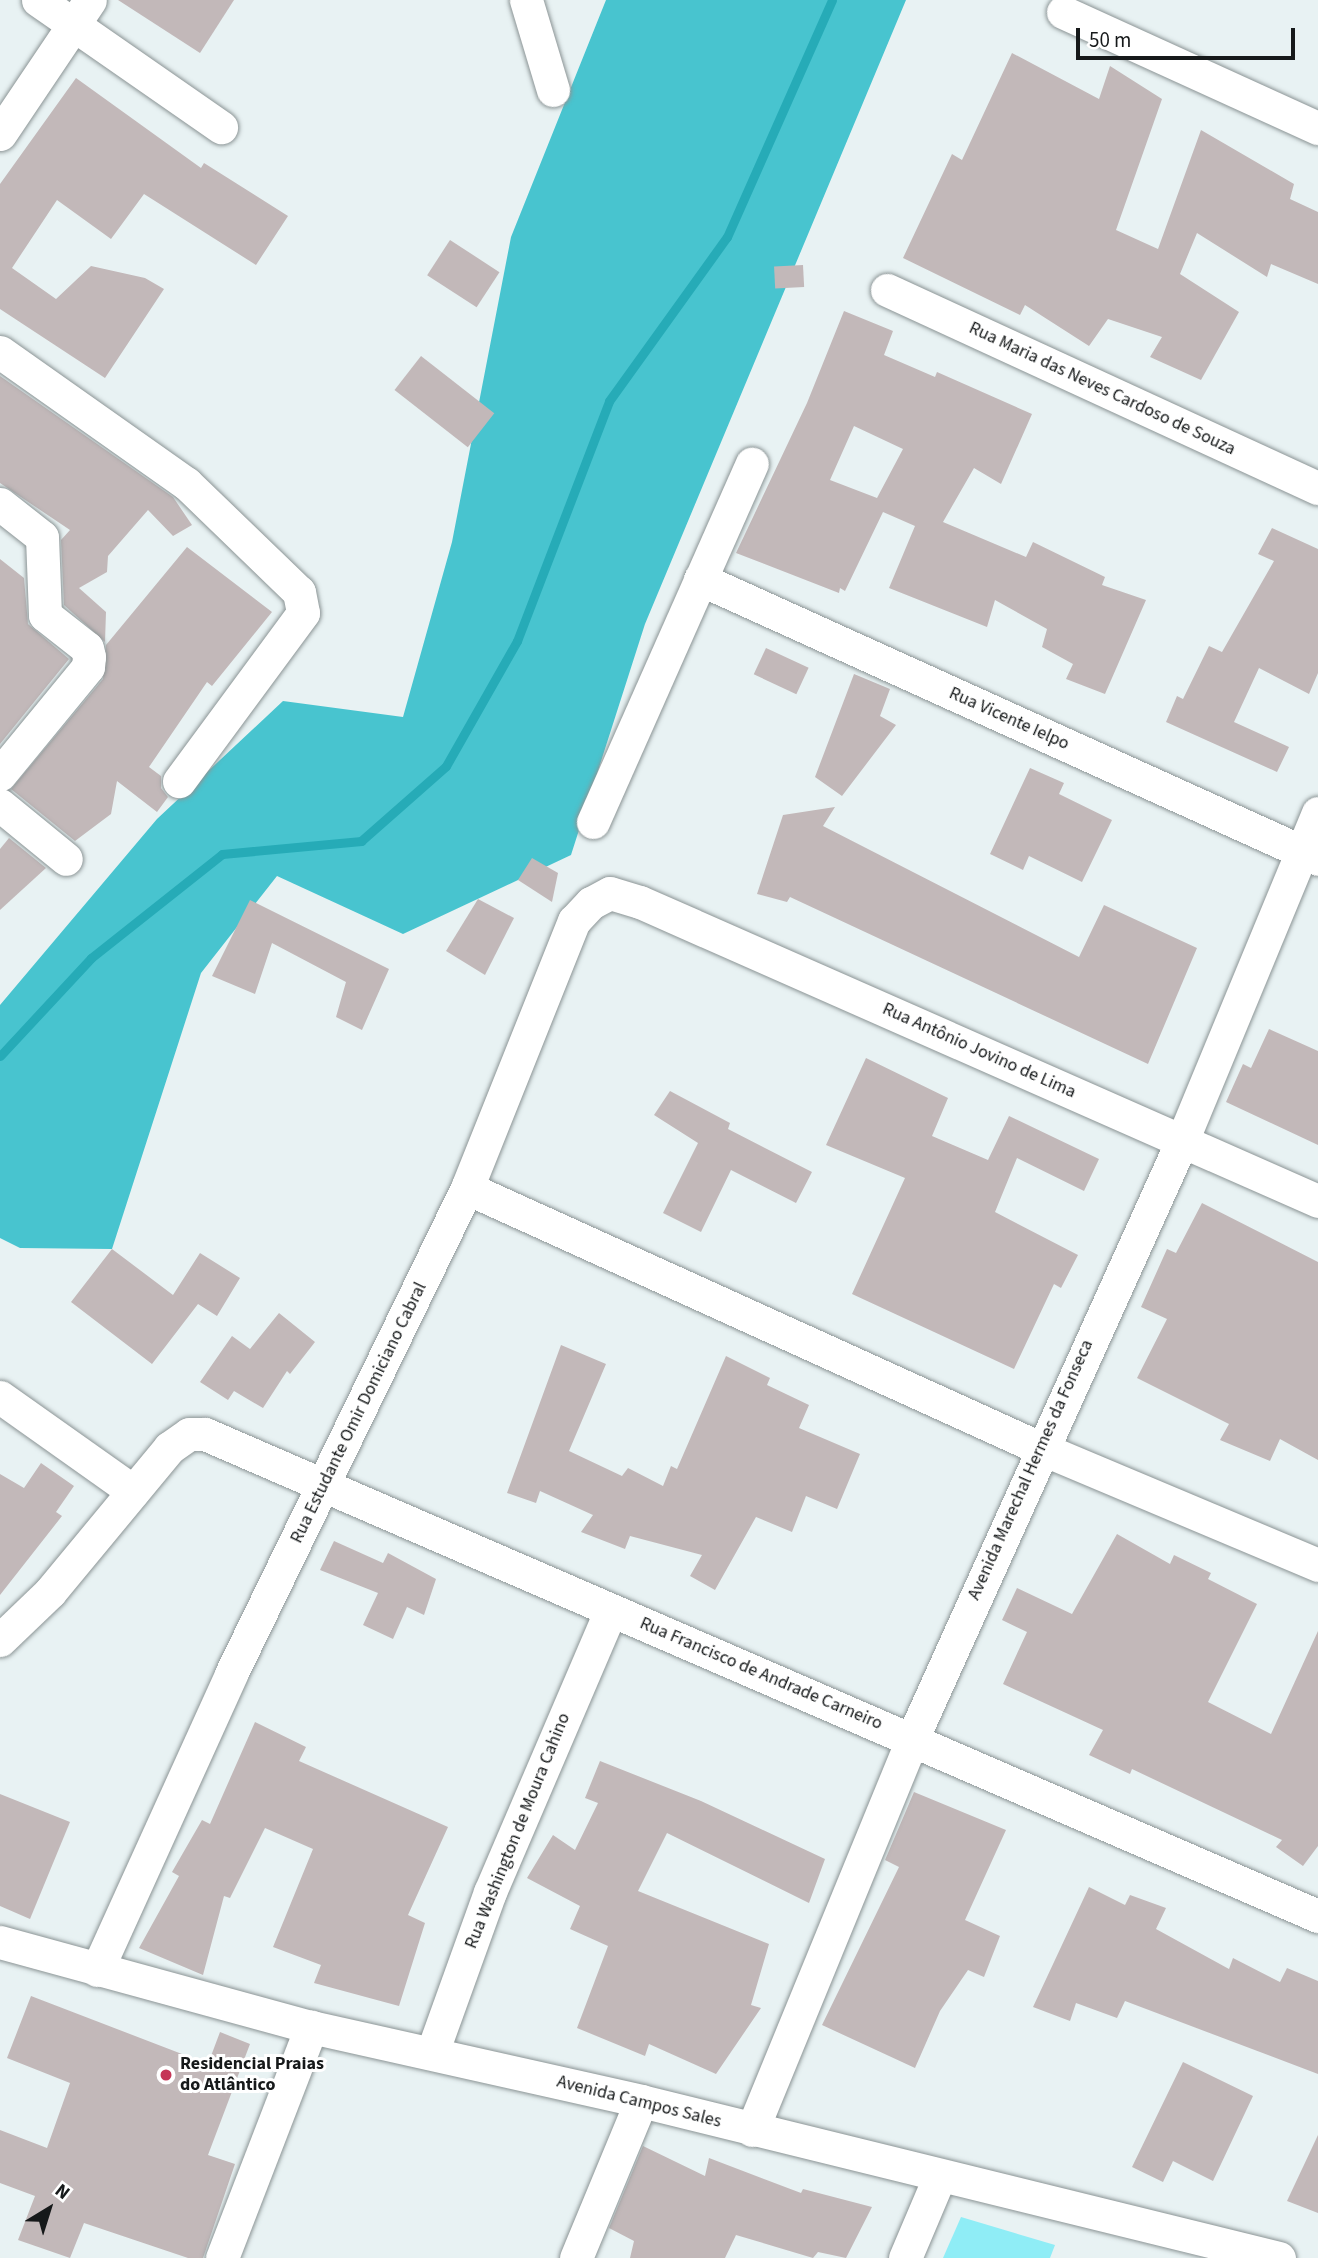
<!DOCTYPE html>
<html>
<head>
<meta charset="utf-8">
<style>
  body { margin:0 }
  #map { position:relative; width:1318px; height:2258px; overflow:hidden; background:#e8f2f3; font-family:"Source Sans 3",sans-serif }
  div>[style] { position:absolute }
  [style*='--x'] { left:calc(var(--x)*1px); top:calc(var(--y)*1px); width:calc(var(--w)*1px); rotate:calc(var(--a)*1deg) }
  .green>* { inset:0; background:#8fedf6 }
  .forest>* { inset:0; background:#48c4cf }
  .stream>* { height:9px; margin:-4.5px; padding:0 4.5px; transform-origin:4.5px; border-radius:4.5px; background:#26abb7 }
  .building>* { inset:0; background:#c2b8b9; transform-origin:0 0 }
  .roads { filter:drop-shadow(0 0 2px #8b9495) drop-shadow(0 0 2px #8b9495) }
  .minor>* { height:33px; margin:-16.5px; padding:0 16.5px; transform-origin:16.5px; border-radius:16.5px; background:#fff }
  .dots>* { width:19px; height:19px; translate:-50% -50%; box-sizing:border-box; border:4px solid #fff; border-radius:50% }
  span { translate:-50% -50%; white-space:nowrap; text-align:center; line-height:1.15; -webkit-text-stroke:6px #fff; paint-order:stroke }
  .street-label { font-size:18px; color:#16191a }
  .poi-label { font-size:18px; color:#16191a; font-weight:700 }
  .left { translate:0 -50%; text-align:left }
  .north { position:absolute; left:14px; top:2174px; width:70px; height:70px; -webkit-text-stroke:5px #fff; paint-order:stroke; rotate:38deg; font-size:19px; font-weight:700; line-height:28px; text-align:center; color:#16191a }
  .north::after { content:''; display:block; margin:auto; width:24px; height:32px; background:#16191a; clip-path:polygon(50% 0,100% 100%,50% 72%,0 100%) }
  .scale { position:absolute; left:1076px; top:28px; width:219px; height:32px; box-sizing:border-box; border:4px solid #16191a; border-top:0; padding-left:9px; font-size:21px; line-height:24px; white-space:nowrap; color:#16191a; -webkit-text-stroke:5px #fff; paint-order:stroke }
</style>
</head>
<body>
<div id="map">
  <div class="green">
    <i style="clip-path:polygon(961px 2217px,1055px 2245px,1050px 2258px,943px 2258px)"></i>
  </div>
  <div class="forest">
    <i style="clip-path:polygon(606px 0,906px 0,645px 624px,571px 855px,403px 934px,277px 876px,201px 973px,112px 1249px,20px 1248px,0 1238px,0 1005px,157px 819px,283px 701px,403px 717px,452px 542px,511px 237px)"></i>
  </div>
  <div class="stream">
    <i style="--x:0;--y:1056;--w:134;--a:-47.1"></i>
    <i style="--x:91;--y:958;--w:167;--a:-38.4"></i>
    <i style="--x:222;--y:854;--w:140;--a:-5.3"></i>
    <i style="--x:361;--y:841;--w:113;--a:-41.4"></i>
    <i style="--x:446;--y:766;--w:144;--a:-60.4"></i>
    <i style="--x:517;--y:641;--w:257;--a:-69"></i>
    <i style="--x:609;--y:401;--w:202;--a:-54.3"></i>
    <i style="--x:727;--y:237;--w:259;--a:-66.1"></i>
  </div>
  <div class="building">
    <i style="clip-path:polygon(118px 0,234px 0,200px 53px)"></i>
    <i style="clip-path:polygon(1012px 53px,1099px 99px,1110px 66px,1162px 99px,1116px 230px,1158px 249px,1201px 130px,1294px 184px,1290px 199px,1318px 212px,1318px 284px,1271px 264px,1267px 277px,1197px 233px,1180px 274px,1239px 312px,1201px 380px,1150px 357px,1162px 337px,1108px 319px,1089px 346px,1025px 305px,1020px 315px,903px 258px,952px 154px,962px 160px)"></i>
    <i style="clip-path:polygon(76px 78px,201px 168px,204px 163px,288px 216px,256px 265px,144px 194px,111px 239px,57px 200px,12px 268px,56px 299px,91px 266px,145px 278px,164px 289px,105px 378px,0 309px,0 184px)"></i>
    <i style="left:450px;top:240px;width:59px;height:42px;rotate:33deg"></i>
    <i style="left:803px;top:265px;width:22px;height:29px;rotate:87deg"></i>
    <i style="clip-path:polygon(evenodd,844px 311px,893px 331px,884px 355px,935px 377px,937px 372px,1032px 414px,1001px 484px,974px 468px,943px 522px,1026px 557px,1033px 542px,1105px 577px,1102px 585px,1146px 600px,1105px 694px,1066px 679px,1073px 664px,1042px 647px,1047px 629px,995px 600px,987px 627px,889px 588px,915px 526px,883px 512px,845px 591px,840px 588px,839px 593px,736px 553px,807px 403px,844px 311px,854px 426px,903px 449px,877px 498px,830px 480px,854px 426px)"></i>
    <i style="left:421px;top:356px;width:93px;height:43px;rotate:38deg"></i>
    <i style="clip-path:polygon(0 376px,173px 497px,192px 525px,173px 536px,148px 510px,108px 556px,107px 572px,79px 588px,106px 612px,105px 642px,64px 605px,61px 540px,70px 530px,0 483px)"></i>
    <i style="clip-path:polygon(1272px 528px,1318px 549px,1318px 673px,1309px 694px,1259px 668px,1234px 722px,1289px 747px,1277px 772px,1166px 722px,1177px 696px,1183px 699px,1209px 646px,1222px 652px,1274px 561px,1258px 554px)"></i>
    <i style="clip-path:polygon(187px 547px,272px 612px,212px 686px,207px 682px,149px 767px,161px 776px,161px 788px,168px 797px,157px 812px,117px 781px,111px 814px,75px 841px,11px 789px,103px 679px,106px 645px)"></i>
    <i style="clip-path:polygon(0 559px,24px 578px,28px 624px,69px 659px,0 744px)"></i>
    <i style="left:766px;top:648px;width:47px;height:29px;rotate:25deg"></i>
    <i style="clip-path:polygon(854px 674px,890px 689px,880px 716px,896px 725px,842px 796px,815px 777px)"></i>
    <i style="clip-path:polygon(1030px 768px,1064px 783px,1059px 794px,1112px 820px,1082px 882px,1029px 856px,1023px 870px,990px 854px)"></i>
    <i style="clip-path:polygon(835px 807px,823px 826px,1079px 957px,1104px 905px,1197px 948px,1148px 1064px,790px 897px,787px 902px,757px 894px,783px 815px)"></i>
    <i style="clip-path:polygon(9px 838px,46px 868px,0 910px,0 849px)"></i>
    <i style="clip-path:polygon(532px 858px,558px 873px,552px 902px,518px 880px)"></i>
    <i style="clip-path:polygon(478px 899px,514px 918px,485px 975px,446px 951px)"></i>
    <i style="clip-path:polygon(250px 900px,389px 969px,362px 1030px,336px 1017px,346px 982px,272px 943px,255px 994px,212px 976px)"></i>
    <i style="clip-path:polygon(1269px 1029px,1318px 1051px,1318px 1145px,1226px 1102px,1243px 1064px,1251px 1068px)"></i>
    <i style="clip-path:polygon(866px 1058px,948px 1098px,932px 1136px,988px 1160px,1009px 1116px,1099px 1159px,1084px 1191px,1017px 1158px,995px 1212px,1078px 1255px,1061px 1288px,1054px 1284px,1014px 1369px,852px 1294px,905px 1178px,826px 1145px)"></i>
    <i style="clip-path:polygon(670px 1091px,730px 1123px,728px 1129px,812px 1172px,796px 1203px,731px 1170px,701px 1232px,663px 1213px,698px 1143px,654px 1115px)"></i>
    <i style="clip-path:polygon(1202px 1203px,1318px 1262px,1318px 1460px,1280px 1439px,1270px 1461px,1220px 1440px,1229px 1424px,1137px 1378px,1167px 1319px,1141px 1307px,1167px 1249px,1176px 1253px)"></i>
    <i style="clip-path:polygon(112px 1249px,173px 1295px,200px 1253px,240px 1278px,217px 1316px,198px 1304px,152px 1364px,71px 1302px)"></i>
    <i style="clip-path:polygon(279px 1313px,315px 1342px,290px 1374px,287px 1371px,263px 1408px,234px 1391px,228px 1400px,200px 1382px,232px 1336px,250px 1349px)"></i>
    <i style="clip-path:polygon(561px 1345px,606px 1364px,569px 1451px,622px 1476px,628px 1468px,663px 1486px,671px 1466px,677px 1469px,726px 1356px,770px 1378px,767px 1385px,809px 1405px,799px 1428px,860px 1454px,837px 1509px,806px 1496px,792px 1532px,756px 1517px,715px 1590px,690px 1576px,702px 1555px,630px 1536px,625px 1549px,581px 1532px,593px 1515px,540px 1491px,536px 1503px,507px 1493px)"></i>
    <i style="clip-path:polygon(41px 1463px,74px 1486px,56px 1512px,62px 1516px,0 1595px,0 1474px,24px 1488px)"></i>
    <i style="clip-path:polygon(1117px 1534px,1170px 1564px,1174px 1555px,1211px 1573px,1208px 1579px,1257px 1604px,1208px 1702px,1271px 1734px,1318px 1631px,1318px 1846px,1303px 1866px,1276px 1847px,1282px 1840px,1132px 1769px,1130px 1774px,1089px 1755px,1103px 1730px,1003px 1684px,1027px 1632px,1002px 1620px,1017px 1588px,1072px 1614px)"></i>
    <i style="clip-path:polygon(334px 1541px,383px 1563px,388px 1553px,436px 1579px,424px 1615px,407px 1607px,393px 1639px,363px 1625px,378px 1593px,320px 1570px)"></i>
    <i style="clip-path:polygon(255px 1722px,306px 1747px,299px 1761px,448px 1827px,408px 1915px,425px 1923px,399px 2006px,314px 1983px,321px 1965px,273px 1947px,313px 1849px,265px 1828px,230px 1898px,224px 1896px,203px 1975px,139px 1948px,179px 1876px,172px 1872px,202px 1820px,210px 1824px)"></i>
    <i style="clip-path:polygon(600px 1761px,701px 1801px,825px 1859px,809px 1903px,667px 1833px,638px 1891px,769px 1944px,751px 2005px,761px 2008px,716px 2074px,649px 2044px,645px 2056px,577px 2028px,608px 1946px,570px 1929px,580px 1906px,527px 1878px,553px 1835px,575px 1850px,598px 1803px,585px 1798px)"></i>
    <i style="clip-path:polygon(914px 1792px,1006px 1830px,965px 1920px,1000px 1936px,984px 1977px,968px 1970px,940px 2011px,915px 2068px,822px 2025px,899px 1867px,885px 1860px)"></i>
    <i style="clip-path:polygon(0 1794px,70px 1822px,30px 1919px,0 1906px)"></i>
    <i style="clip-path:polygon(1089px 1887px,1125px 1905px,1130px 1895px,1166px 1908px,1156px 1929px,1229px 1969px,1233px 1958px,1280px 1982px,1287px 1968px,1318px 1981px,1318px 2074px,1125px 2001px,1117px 2018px,1076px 2003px,1070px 2021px,1033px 2007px)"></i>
    <i style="clip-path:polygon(31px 1996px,208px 2064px,220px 2032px,250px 2044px,208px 2155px,235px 2164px,203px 2258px,188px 2258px,84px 2223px,70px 2258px,18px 2240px,35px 2196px,0 2183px,0 2130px,47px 2148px,70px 2083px,7px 2058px)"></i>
    <i style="clip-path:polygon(1183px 2062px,1253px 2096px,1213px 2181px,1173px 2161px,1163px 2182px,1132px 2167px)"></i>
    <i style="clip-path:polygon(1318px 2135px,1318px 2213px,1287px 2201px)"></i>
    <i style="clip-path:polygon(643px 2146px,705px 2176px,709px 2158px,801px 2193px,803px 2189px,872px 2207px,846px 2258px,818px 2252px,813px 2258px,736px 2235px,725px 2258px,630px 2258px,634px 2241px,609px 2228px)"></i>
  </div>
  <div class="roads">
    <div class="minor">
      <i style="--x:38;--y:0;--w:223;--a:34.8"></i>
      <i style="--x:526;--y:0;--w:94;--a:73.3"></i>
      <i style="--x:1063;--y:12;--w:280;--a:24.5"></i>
      <i style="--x:0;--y:134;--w:161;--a:-56.1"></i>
      <i style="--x:887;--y:290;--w:474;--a:24.7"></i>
      <i style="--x:0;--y:352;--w:228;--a:35.2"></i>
      <i style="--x:186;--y:483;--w:157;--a:44"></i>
      <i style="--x:299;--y:592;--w:21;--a:79"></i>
      <i style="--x:303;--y:613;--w:209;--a:126.4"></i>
      <i style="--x:0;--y:504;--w:53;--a:38.2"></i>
      <i style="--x:42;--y:537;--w:78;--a:87.8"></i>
      <i style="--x:45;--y:615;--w:53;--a:38.2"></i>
      <i style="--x:87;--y:648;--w:9;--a:77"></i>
      <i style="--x:89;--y:657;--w:10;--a:96"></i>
      <i style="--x:88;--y:667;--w:139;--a:129.4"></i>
      <i style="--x:700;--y:579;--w:678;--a:24.37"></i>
      <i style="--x:0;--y:805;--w:85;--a:39.3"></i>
      <i style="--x:593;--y:822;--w:392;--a:-66.1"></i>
      <i style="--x:467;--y:1188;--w:629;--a:24.41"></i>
      <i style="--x:1040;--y:1448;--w:302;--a:22.8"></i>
      <i style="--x:0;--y:1397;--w:163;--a:35.3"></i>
      <i style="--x:0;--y:1640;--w:69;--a:-43.8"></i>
      <i style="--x:50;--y:1592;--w:187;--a:-50.4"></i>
      <i style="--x:169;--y:1448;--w:24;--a:-35"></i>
      <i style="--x:189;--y:1434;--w:16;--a:0"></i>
      <i style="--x:205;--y:1434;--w:1213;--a:23.42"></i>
      <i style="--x:0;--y:1942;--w:322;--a:15.3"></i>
      <i style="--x:311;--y:2027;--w:338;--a:12.6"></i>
      <i style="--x:641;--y:2101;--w:657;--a:13.82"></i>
      <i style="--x:97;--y:1970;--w:325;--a:-65.6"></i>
      <i style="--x:231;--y:1674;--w:540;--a:-64.1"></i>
      <i style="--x:467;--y:1188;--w:288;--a:-68.2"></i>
      <i style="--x:574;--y:921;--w:25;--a:-47"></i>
      <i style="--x:591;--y:903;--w:21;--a:-28"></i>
      <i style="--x:610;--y:893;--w:31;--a:17"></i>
      <i style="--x:640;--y:902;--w:741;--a:23.8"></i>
      <i style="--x:432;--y:2053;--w:171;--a:-70.2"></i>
      <i style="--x:490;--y:1892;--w:305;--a:-66.8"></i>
      <i style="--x:752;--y:2130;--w:425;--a:-67.7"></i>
      <i style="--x:913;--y:1737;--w:654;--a:-65.71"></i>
      <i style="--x:1182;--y:1141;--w:355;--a:-67.5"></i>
      <i style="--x:222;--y:2258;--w:248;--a:-68.9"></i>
      <i style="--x:576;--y:2258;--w:170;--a:-67.5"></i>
      <i style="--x:905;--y:2258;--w:87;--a:-67"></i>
    </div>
  </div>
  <div class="dots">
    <i style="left:166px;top:2075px;background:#c53557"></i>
  </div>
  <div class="street-label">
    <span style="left:1102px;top:389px;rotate:25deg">Rua Maria das Neves Cardoso de Souza</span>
    <span style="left:1009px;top:719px;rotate:24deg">Rua Vicente Ielpo</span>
    <span style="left:979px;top:1051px;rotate:24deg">Rua Antônio Jovino de Lima</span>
    <span style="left:359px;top:1413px;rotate:-64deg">Rua Estudante Omir Domiciano Cabral</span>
    <span style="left:1031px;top:1470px;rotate:-66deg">Avenida Marechal Hermes da Fonseca</span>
    <span style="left:761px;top:1674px;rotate:23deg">Rua Francisco de Andrade Carneiro</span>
    <span style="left:518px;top:1831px;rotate:-68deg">Rua Washington de Moura Cahino</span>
    <span style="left:639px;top:2102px;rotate:14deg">Avenida Campos Sales</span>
  </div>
  <div class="poi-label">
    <span class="left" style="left:180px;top:2075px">Residencial Praias<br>do Atlântico</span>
  </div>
  <div class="north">N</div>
  <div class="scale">50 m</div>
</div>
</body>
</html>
